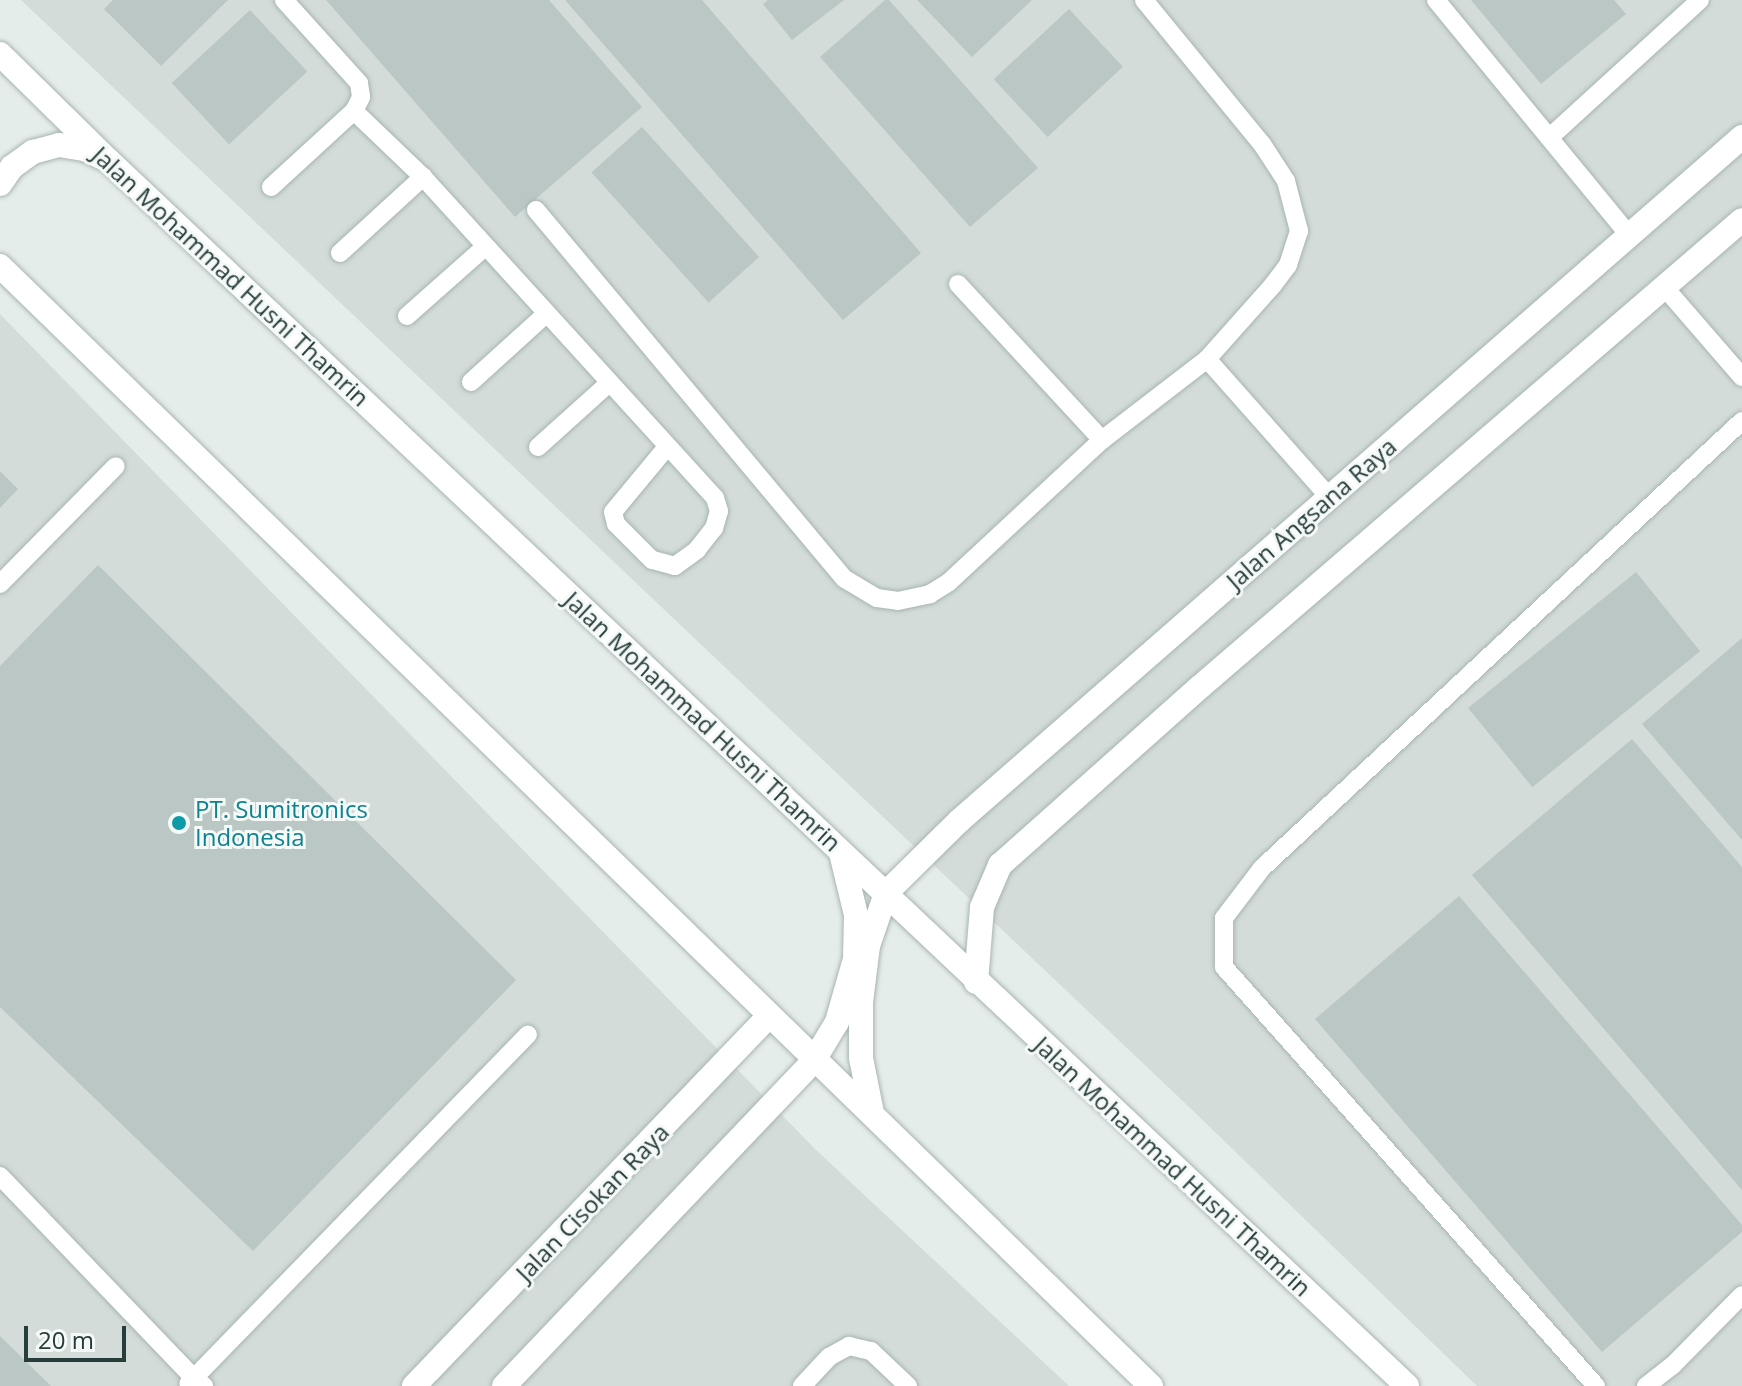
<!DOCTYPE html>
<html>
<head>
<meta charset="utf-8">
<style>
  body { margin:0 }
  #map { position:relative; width:1742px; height:1386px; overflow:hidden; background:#e5edea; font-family:"Open Sans",sans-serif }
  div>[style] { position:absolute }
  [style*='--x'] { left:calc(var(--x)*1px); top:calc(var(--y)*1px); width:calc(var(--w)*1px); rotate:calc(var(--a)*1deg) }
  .built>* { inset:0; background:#d3dcd9 }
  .building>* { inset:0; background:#bac7c4; transform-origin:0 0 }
  .roads { filter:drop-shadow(0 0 2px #a8b5b2) drop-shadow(0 0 2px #a8b5b2) }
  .service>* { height:18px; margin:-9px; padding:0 9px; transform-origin:9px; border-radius:9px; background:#fff }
  .minor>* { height:24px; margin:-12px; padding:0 12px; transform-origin:12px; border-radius:12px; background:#fff }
  .tertiary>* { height:24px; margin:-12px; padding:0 12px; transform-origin:12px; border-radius:12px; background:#fff }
  .dots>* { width:22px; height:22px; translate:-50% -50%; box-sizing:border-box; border:4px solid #f5f9f8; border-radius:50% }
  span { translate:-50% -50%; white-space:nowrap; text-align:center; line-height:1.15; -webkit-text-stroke:6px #f5f9f8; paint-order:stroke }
  .street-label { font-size:24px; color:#263d3a }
  .culture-label { font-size:24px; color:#0d838f }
  .left { translate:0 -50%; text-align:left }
  .scale { position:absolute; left:24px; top:1326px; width:102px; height:36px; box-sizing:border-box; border:4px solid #263d3a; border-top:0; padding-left:10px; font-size:24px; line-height:28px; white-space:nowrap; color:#263d3a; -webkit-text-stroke:6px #f5f9f8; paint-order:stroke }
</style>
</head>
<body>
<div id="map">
  <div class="built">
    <i style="clip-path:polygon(21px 0,1742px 0,1742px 1386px,1477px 1386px,1187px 1105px)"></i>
    <i style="clip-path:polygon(0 314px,815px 1149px,1069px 1386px,0 1386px)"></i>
  </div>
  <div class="building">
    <i style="clip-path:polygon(113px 0,228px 0,161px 66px,104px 9px)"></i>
    <i style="clip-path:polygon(326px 0,549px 0,642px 107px,515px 217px)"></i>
    <i style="clip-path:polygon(565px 0,702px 0,921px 253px,843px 320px)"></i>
    <i style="clip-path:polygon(768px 0,844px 0,792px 40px,763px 4px)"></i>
    <i style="clip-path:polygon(885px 0,889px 0,1038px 168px,970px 227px,820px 57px)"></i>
    <i style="clip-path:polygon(917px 0,1032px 0,972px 57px)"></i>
    <i style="clip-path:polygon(1471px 0,1614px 0,1626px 14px,1541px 84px)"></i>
    <i style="left:1069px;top:9px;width:79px;height:103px;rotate:47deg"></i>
    <i style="left:250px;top:10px;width:84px;height:107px;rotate:47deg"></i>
    <i style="left:642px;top:127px;width:175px;height:68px;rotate:48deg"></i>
    <i style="clip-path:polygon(0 471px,18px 489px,0 508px)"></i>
    <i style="clip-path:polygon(98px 565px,516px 980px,253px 1251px,0 1007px,0 666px)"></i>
    <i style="left:1636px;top:572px;width:102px;height:216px;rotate:51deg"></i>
    <i style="clip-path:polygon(1742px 638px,1742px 840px,1642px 724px)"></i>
    <i style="clip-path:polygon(1632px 739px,1742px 867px,1742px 1190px,1472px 875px)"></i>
    <i style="clip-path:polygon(1459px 896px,1742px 1225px,1742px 1232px,1602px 1352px,1315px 1019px)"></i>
    <i style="clip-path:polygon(0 1336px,51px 1386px,0 1386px)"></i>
  </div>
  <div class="roads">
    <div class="service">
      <i style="--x:1144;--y:0;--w:186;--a:50.7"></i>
      <i style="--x:1262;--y:144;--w:44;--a:57"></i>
      <i style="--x:1286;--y:181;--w:52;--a:75.4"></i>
      <i style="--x:1299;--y:231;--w:36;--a:108"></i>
      <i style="--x:1288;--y:265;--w:25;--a:127"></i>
      <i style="--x:1273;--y:285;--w:99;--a:131.7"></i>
      <i style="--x:1436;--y:0;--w:306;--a:50.6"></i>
      <i style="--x:354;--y:111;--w:95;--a:43.7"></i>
      <i style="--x:423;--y:177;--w:434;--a:47.7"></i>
      <i style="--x:715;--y:498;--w:14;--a:73"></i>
      <i style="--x:719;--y:511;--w:18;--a:106"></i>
      <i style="--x:714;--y:528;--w:28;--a:128"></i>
      <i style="--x:697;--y:550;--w:27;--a:144"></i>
      <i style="--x:675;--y:566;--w:24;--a:-165"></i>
      <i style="--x:652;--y:560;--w:51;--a:-135"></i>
      <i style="--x:616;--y:524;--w:12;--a:-104"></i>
      <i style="--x:613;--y:512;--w:85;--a:-50.3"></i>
      <i style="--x:1550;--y:137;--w:203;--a:-42.4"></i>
      <i style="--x:271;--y:187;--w:113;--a:-42.5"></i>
      <i style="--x:354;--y:111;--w:16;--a:-63"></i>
      <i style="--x:361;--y:97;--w:14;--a:-98"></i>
      <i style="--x:359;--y:83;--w:112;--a:-132.1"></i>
      <i style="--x:536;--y:210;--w:481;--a:50.1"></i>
      <i style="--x:845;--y:579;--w:37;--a:31"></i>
      <i style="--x:877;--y:598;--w:21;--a:8"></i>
      <i style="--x:898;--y:601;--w:33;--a:-12"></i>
      <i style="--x:930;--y:594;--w:22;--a:-32"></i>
      <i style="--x:949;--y:582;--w:209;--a:-42.9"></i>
      <i style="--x:1102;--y:440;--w:133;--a:-37.6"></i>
      <i style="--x:1207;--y:359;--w:184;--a:48.5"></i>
      <i style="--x:340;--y:253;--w:113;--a:-42.5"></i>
      <i style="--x:958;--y:284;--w:212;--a:47.3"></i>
      <i style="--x:1665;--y:288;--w:118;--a:49.1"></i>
      <i style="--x:407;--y:316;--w:104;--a:-41.5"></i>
      <i style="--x:471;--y:382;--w:101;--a:-42.2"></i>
      <i style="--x:538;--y:447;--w:94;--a:-42"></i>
      <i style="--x:0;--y:584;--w:165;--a:-45.5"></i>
      <i style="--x:0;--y:1176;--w:280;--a:46.2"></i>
      <i style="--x:194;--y:1378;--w:8;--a:135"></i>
      <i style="--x:204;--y:1386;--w:13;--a:-141"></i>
      <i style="--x:194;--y:1378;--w:479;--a:-45.8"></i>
      <i style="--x:802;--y:1386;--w:40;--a:-47"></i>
      <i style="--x:829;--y:1357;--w:23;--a:-29"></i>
      <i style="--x:849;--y:1346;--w:23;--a:13"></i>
      <i style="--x:871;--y:1351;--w:51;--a:43.4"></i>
      <i style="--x:1596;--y:1386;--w:560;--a:-131.6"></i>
      <i style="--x:1224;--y:967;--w:49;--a:-90"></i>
      <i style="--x:1224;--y:918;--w:63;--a:-52.8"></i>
      <i style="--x:1262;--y:868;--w:656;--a:-42.96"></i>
      <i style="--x:1646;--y:1386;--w:34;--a:-38"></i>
      <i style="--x:1673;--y:1365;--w:98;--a:-45.4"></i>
    </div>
    <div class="minor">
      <i style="--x:886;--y:893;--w:103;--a:-44.6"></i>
      <i style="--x:959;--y:821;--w:1040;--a:-41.14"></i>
      <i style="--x:976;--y:982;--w:75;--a:-85.4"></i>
      <i style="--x:982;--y:907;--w:46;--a:-66.8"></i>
      <i style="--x:1000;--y:865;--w:268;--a:-41.7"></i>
      <i style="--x:1200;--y:687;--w:715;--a:-40.75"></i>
      <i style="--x:414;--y:1386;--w:513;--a:-46.19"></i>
      <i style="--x:504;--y:1386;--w:450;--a:-46.4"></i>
    </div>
    <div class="tertiary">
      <i style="--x:0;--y:54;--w:151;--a:44.5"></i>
      <i style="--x:108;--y:160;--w:1786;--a:43.34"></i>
      <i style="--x:0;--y:184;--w:21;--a:-55"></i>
      <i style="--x:12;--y:167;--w:26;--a:-36"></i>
      <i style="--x:33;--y:152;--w:27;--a:-15"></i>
      <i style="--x:59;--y:145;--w:26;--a:9"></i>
      <i style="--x:85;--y:149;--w:18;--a:27"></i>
      <i style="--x:0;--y:266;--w:1606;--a:44.22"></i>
      <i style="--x:814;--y:1060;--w:44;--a:-58.8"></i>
      <i style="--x:837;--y:1022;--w:66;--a:-74.1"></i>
      <i style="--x:855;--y:959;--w:44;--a:-88.7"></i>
      <i style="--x:856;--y:915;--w:64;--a:-103.6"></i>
      <i style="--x:872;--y:1113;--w:56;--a:-101.3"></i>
      <i style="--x:861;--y:1058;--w:56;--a:-90"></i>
      <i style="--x:861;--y:1002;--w:56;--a:-82.9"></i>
      <i style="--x:868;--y:946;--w:56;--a:-71.2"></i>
    </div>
  </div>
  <div class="dots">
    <i style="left:179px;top:823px;background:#0f9aa8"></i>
  </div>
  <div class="street-label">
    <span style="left:231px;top:276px;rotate:43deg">Jalan Mohammad Husni Thamrin</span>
    <span style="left:1311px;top:513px;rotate:-41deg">Jalan Angsana Raya</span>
    <span style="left:703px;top:721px;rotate:43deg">Jalan Mohammad Husni Thamrin</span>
    <span style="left:1173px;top:1166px;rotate:43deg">Jalan Mohammad Husni Thamrin</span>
    <span style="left:592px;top:1202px;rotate:-46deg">Jalan Cisokan Raya</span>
  </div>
  <div class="culture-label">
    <span class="left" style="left:195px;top:823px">PT. Sumitronics<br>Indonesia</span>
  </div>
  <div class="scale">20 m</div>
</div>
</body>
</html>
